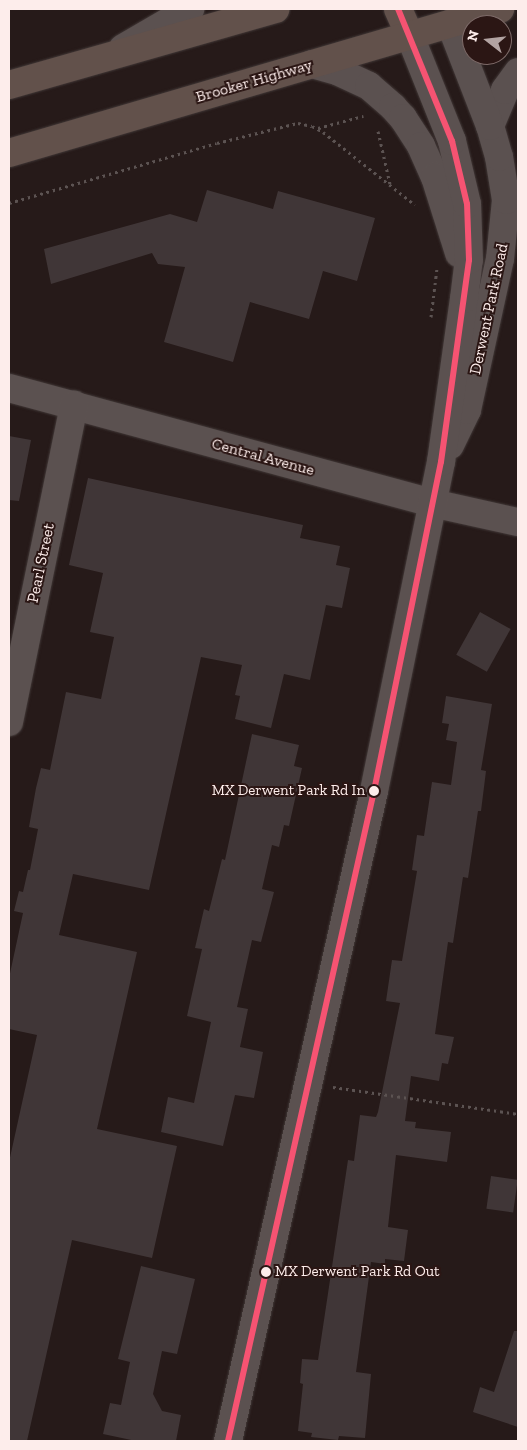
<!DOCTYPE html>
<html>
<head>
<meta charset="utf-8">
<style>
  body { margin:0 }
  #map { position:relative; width:527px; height:1450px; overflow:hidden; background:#261a19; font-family:"Zilla Slab",serif }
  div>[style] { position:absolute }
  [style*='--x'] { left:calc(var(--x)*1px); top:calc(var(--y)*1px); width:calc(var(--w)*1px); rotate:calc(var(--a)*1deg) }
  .building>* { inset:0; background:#403637; transform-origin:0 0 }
  .path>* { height:3px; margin-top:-1.5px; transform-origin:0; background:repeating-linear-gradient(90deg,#5c5352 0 2.5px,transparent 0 6.5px) }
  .roads { filter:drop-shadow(0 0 1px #413837) drop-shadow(0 0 1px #413837) }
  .minor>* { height:28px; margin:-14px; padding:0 14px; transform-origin:14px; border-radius:14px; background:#5b5150 }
  .highway>* { height:28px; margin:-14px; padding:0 14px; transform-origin:14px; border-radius:14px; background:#62514b }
  .bus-1>* { height:6px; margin:-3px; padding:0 3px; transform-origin:3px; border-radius:3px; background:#f65372 }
  .dots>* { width:14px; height:14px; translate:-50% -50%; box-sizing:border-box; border:2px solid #2b1614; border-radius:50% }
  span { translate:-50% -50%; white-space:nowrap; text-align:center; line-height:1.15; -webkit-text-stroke:4px #2b1614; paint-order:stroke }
  .bus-label { font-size:15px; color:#fdedeb }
  .right { translate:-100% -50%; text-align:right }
  .left { translate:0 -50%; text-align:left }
  .street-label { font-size:16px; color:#fdedeb }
  .frame { position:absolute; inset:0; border:10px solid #fdedeb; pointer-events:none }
  .north { position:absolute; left:462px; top:15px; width:50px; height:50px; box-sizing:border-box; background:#2b1614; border:1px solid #7f6c6a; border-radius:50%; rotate:286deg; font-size:14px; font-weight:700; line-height:20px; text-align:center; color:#fdedeb }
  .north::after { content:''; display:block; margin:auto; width:18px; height:22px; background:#b2a3a2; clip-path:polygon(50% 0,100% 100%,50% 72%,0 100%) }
</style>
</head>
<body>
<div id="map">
  <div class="building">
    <i style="clip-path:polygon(207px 190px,273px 209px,278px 191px,375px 218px,357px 281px,323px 271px,309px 319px,250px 302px,233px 362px,164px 342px,185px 267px,158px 264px,152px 253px,51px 284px,44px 249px,170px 214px,197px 222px)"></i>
    <i style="clip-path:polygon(9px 436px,31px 440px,19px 501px,9px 500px)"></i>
    <i style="clip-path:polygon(88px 478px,303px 525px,300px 538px,340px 546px,336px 565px,350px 568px,342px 608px,326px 605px,310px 680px,284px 674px,271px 728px,235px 719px,240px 696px,235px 695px,242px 665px,201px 657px,149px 890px,73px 874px,59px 935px,137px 952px,97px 1129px,177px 1146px,152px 1258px,72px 1240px,27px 1441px,9px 1441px,9px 1162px,37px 1035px,9px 1029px,9px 978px,23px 913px,14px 911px,19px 891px,23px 892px,28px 870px,30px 870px,38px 829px,29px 827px,36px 788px,41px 768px,50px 770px,66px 692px,101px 699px,114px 637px,90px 632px,103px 573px,69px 565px)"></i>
    <i style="left:480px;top:612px;width:35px;height:49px;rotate:29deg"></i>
    <i style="clip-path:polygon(446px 696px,492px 704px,481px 770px,486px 771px,481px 811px,478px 811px,468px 878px,463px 877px,453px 943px,448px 942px,435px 1034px,454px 1037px,448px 1064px,442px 1063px,439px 1081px,411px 1076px,405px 1121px,416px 1122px,415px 1128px,451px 1132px,447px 1162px,396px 1155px,388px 1227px,408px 1230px,404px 1261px,385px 1259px,385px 1264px,371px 1262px,356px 1372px,371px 1374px,365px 1438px,339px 1436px,338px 1440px,311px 1437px,312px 1433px,298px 1431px,303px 1384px,300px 1383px,302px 1359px,318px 1360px,348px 1160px,354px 1161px,360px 1115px,376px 1117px,378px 1112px,400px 1003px,386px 1001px,392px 960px,402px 961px,417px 871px,412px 870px,417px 835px,424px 836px,432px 782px,451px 785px,457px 742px,446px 740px,449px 724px,442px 723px)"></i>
    <i style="clip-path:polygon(252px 734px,299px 745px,294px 766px,302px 768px,289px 826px,284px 825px,279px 847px,272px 845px,262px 889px,274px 892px,261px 942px,252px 940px,237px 1007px,248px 1009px,240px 1047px,263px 1052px,254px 1098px,235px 1095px,223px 1146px,161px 1132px,168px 1097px,194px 1103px,211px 1022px,187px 1016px,202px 949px,195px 948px,204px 909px,209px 911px,222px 859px,225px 860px)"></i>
    <i style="left:491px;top:1176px;width:27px;height:33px;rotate:8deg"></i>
    <i style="clip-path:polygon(141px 1266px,195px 1279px,177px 1354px,162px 1351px,153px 1394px,162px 1411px,181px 1415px,176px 1441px,136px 1441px,103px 1434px,110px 1403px,121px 1405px,130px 1362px,118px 1359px)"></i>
    <i style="clip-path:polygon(514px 1331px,518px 1331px,518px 1427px,473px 1412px,480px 1387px,494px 1392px)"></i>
  </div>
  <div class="path">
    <i style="--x:318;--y:128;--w:47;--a:-14.9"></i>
    <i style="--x:378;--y:131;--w:54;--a:77.2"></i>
    <i style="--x:9;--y:203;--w:216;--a:-16.1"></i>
    <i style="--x:217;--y:143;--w:83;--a:-13.9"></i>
    <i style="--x:298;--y:123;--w:14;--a:12"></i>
    <i style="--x:312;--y:126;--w:13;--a:29"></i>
    <i style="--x:323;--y:132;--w:117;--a:38.4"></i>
    <i style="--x:431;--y:317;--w:49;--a:-83"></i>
    <i style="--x:333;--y:1087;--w:187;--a:8.3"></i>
  </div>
  <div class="roads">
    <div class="minor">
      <i style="--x:123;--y:48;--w:78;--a:-30.2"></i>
      <i style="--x:312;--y:64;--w:26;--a:16"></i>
      <i style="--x:337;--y:71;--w:35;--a:25"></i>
      <i style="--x:369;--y:86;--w:32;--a:41"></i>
      <i style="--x:393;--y:107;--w:15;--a:48"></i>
      <i style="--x:403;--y:118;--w:33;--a:57"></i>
      <i style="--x:421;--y:146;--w:34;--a:66"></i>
      <i style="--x:435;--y:177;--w:80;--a:72.5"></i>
      <i style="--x:490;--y:126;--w:39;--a:-67"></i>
      <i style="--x:505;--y:90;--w:22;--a:-54"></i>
      <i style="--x:9;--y:388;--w:438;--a:15.2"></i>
      <i style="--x:432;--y:503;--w:88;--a:12.5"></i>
      <i style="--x:450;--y:445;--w:39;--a:-64"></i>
      <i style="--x:467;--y:410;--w:155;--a:-77.7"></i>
      <i style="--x:500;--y:259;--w:59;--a:-84.2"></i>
      <i style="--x:506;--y:200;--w:44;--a:-99.2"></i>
      <i style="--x:499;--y:157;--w:32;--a:-106"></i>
      <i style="--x:490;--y:126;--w:110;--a:-111.2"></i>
      <i style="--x:9;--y:722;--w:324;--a:-78.4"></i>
      <i style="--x:228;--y:1441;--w:666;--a:-77.34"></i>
      <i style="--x:374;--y:791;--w:336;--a:-78.5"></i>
      <i style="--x:441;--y:462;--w:165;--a:-82"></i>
      <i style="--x:464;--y:299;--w:39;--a:-83"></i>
      <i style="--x:469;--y:260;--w:56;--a:-92"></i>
      <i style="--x:467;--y:204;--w:65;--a:-103.4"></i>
      <i style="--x:452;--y:141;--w:113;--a:-111.8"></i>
    </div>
    <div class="highway">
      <i style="--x:398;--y:9;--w:30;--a:66"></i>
      <i style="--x:9;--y:85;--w:277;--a:-15.9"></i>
      <i style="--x:9;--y:153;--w:512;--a:-16.35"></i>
    </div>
  </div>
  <div class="bus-1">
    <i style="--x:228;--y:1441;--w:666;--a:-77.34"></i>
    <i style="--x:374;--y:791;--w:336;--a:-78.5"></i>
    <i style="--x:441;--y:462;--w:204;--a:-82.1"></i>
    <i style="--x:469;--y:260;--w:56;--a:-92"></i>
    <i style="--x:467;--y:204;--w:65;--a:-103.4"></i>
    <i style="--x:452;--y:141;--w:143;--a:-112.2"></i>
  </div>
  <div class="dots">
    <i style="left:374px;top:791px;background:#fdedeb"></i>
    <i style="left:266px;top:1272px;background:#fdedeb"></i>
  </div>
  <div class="bus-label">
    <span class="right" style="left:365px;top:791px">MX Derwent Park Rd In</span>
    <span class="left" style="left:275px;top:1272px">MX Derwent Park Rd Out</span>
  </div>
  <div class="street-label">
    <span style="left:254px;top:81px;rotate:-16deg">Brooker Highway</span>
    <span style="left:489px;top:309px;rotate:-78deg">Derwent Park Road</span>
    <span style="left:263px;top:457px;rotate:15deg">Central Avenue</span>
    <span style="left:41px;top:563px;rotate:-78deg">Pearl Street</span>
  </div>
  <div class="frame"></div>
  <div class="north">N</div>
</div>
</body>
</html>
